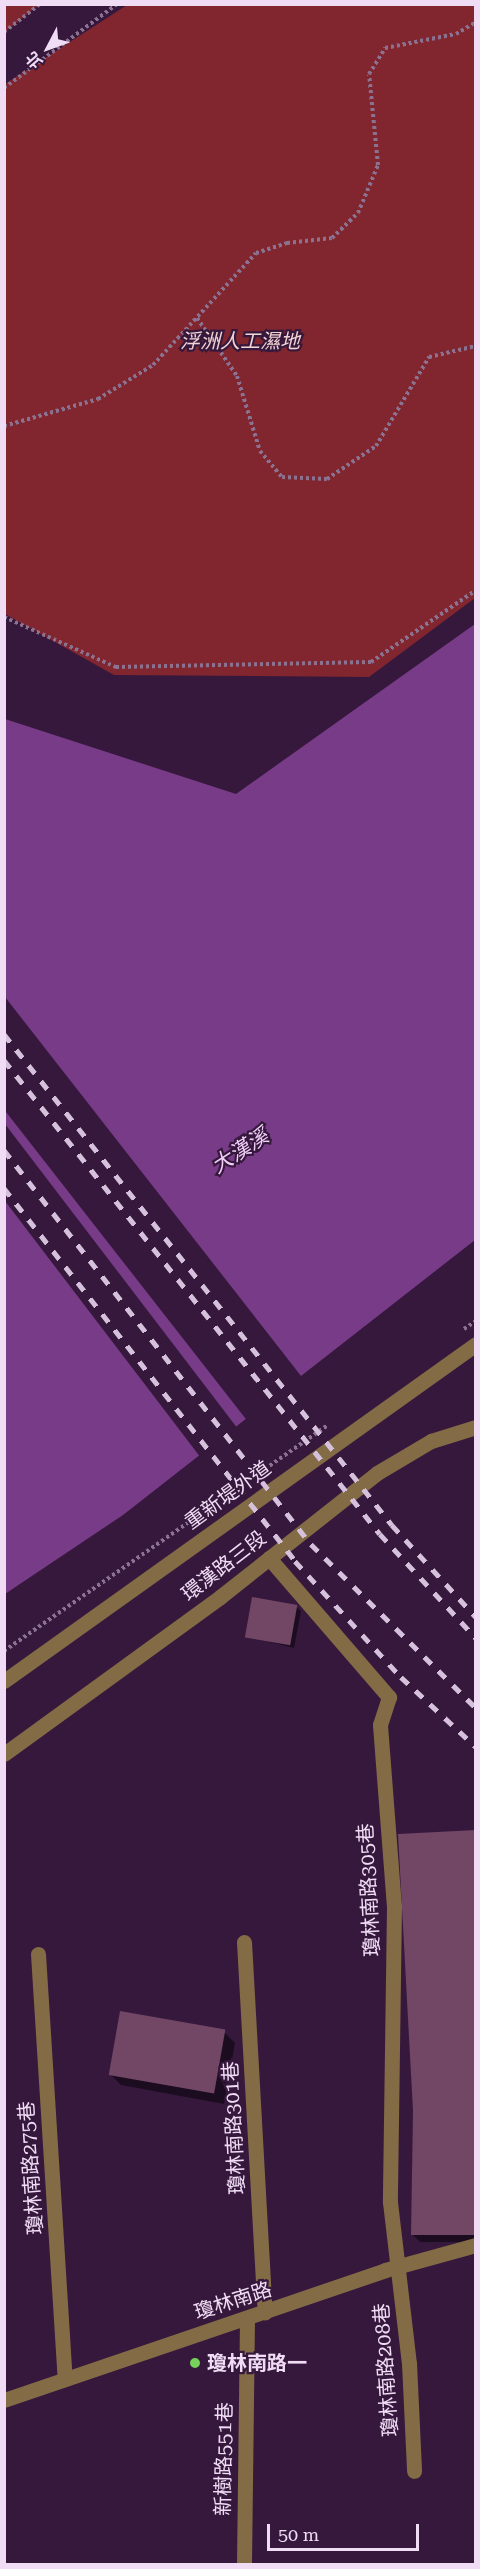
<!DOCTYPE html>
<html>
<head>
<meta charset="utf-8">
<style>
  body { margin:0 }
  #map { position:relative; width:480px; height:2569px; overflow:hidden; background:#36183d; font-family:"Roboto Serif","Noto Sans TC",serif }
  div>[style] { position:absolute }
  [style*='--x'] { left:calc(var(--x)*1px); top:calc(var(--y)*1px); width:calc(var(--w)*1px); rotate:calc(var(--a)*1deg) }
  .green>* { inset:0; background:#81262f }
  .water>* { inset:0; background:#783b88 }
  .pier>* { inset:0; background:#36183d; transform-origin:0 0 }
  .shadow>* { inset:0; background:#0007 }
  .building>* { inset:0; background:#724665; transform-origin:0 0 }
  .path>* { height:4px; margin-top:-2px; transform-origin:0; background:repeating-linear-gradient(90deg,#8b7291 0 3px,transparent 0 6px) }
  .minor>* { height:15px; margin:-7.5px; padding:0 7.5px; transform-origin:7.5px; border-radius:7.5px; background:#826b45 }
  .rail>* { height:4.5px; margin-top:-2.25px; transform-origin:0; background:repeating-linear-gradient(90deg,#d5c1db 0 10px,transparent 0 20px) }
  .dots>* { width:16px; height:16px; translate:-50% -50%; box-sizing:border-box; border:3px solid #36183d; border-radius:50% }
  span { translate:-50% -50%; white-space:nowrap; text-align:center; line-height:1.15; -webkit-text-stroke:4.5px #36183d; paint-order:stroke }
  .park-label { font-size:20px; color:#f0d3d2; font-style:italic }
  .street-label { font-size:20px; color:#f0ddf5 }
  .poi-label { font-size:20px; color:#f0ddf5; font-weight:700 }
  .left { translate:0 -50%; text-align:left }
  .water-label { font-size:21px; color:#efcef8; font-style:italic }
  .frame { position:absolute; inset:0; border:6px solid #f0ddf5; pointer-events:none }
  .north { position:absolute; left:18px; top:18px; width:60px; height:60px; -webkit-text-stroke:4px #36183d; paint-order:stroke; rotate:229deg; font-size:16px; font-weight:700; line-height:24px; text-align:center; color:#f0ddf5 }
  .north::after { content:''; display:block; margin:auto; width:21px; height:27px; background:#f0ddf5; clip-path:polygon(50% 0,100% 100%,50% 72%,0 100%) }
  .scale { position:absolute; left:267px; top:2524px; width:152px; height:27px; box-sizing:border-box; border:3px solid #f0ddf5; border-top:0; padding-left:8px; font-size:18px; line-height:21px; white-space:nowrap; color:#f0ddf5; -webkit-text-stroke:4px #36183d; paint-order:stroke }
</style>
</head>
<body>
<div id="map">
  <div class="green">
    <i style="clip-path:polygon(5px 4px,39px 4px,39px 5px,5px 32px)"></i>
    <i style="clip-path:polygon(127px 5px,475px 5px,475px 598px,369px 677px,114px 675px,5px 614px,5px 84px)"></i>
  </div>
  <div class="water">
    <i style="clip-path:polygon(475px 624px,475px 1240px,123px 1515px,5px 1594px,5px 719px,236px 794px)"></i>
  </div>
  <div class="pier">
    <i style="left:5px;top:997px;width:484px;height:70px;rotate:52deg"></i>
    <i style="clip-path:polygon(5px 1124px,238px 1429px,201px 1458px,5px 1201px)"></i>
  </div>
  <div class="shadow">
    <i style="clip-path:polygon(296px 1607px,301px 1611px,294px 1648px,246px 1636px)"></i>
    <i style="clip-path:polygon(476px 1832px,476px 2242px,420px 2242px,413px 2235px)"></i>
    <i style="clip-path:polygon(224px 2032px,235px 2043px,224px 2104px,121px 2085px,110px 2074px)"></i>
  </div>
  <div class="building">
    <i style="left:252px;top:1597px;width:46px;height:41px;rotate:10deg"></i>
    <i style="clip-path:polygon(476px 1830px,476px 2235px,411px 2235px,413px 2111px,398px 1834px)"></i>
    <i style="left:120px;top:2011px;width:107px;height:65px;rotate:10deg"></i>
  </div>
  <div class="path">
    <i style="--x:4;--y:32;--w:46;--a:-37.9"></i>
    <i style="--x:4;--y:88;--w:141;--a:-36.6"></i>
    <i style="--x:197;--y:318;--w:70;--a:55.4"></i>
    <i style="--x:237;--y:376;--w:78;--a:73"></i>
    <i style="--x:260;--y:451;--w:34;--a:50"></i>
    <i style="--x:282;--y:477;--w:45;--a:2.5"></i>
    <i style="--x:327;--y:479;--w:59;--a:-34"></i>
    <i style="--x:376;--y:446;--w:104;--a:-59.2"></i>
    <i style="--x:429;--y:357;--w:48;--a:-13.2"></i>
    <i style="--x:4;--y:426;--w:98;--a:-16"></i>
    <i style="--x:98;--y:399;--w:65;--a:-31.7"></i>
    <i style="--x:153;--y:365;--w:152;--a:-47.4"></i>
    <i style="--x:256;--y:253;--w:33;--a:-18"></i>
    <i style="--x:287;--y:243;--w:45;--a:-6.3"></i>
    <i style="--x:332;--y:238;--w:36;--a:-44"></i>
    <i style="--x:358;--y:213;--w:52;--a:-67.4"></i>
    <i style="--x:378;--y:165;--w:91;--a:-95.6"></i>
    <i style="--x:369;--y:74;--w:31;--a:-58"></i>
    <i style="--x:385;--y:48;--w:72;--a:-11.2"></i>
    <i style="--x:456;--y:34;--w:23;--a:-31"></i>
    <i style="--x:4;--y:617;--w:123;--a:24.1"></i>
    <i style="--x:116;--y:667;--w:255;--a:-1.1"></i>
    <i style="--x:371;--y:662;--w:127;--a:-34.4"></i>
    <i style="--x:464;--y:1329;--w:14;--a:-34"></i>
    <i style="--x:4;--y:1651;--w:395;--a:-34.9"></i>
  </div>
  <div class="minor">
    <i style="--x:269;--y:1558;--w:184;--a:49.2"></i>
    <i style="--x:389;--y:1697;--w:29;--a:108"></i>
    <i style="--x:380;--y:1725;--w:182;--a:85.6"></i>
    <i style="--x:394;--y:1906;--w:296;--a:90.8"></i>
    <i style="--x:390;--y:2202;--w:162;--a:83.3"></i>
    <i style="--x:409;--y:2363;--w:108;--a:87.3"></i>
    <i style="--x:4;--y:1681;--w:580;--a:-35.53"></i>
    <i style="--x:4;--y:1754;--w:267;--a:-36"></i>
    <i style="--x:220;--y:1597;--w:200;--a:-38.3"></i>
    <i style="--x:377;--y:1473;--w:63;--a:-30.7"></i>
    <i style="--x:431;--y:1441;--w:47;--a:-17.3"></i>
    <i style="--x:244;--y:1942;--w:371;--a:86.8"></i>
    <i style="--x:38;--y:1954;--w:426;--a:86.4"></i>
    <i style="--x:4;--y:2400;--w:403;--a:-18.8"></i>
    <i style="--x:385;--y:2270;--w:94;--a:-15.4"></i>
    <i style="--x:244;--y:2564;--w:246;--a:-89.3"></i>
  </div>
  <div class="rail">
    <i style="--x:4;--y:1034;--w:626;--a:51.68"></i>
    <i style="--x:392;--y:1525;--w:125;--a:47.6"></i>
    <i style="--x:4;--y:1060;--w:605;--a:51.58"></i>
    <i style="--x:380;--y:1534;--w:142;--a:47.3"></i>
    <i style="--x:4;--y:1150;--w:499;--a:52.1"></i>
    <i style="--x:311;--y:1544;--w:233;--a:44.8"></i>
    <i style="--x:4;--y:1188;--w:473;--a:52"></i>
    <i style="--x:295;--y:1561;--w:157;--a:47.6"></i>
    <i style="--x:401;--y:1677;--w:103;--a:43"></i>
  </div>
  <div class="dots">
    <i style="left:195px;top:2363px;background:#76d25a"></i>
  </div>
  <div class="park-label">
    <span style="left:240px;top:341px">浮洲人工濕地</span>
  </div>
  <div class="street-label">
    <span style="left:228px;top:1495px;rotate:-36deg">重新堤外道</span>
    <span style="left:224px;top:1566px;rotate:-38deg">環漢路三段</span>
    <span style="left:369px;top:1890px;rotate:-93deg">瓊林南路305巷</span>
    <span style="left:234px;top:2128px;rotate:-93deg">瓊林南路301巷</span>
    <span style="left:31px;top:2168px;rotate:-94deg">瓊林南路275巷</span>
    <span style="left:233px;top:2301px;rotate:-18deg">瓊林南路</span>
    <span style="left:386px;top:2370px;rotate:-94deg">瓊林南路208巷</span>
    <span style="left:224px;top:2459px;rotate:-89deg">新樹路551巷</span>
  </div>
  <div class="poi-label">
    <span class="left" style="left:207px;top:2363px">瓊林南路一</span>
  </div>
  <div class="water-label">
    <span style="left:240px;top:1151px;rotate:-33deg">大漢溪</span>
  </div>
  <div class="frame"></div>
  <div class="north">北</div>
  <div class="scale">50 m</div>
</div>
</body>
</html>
